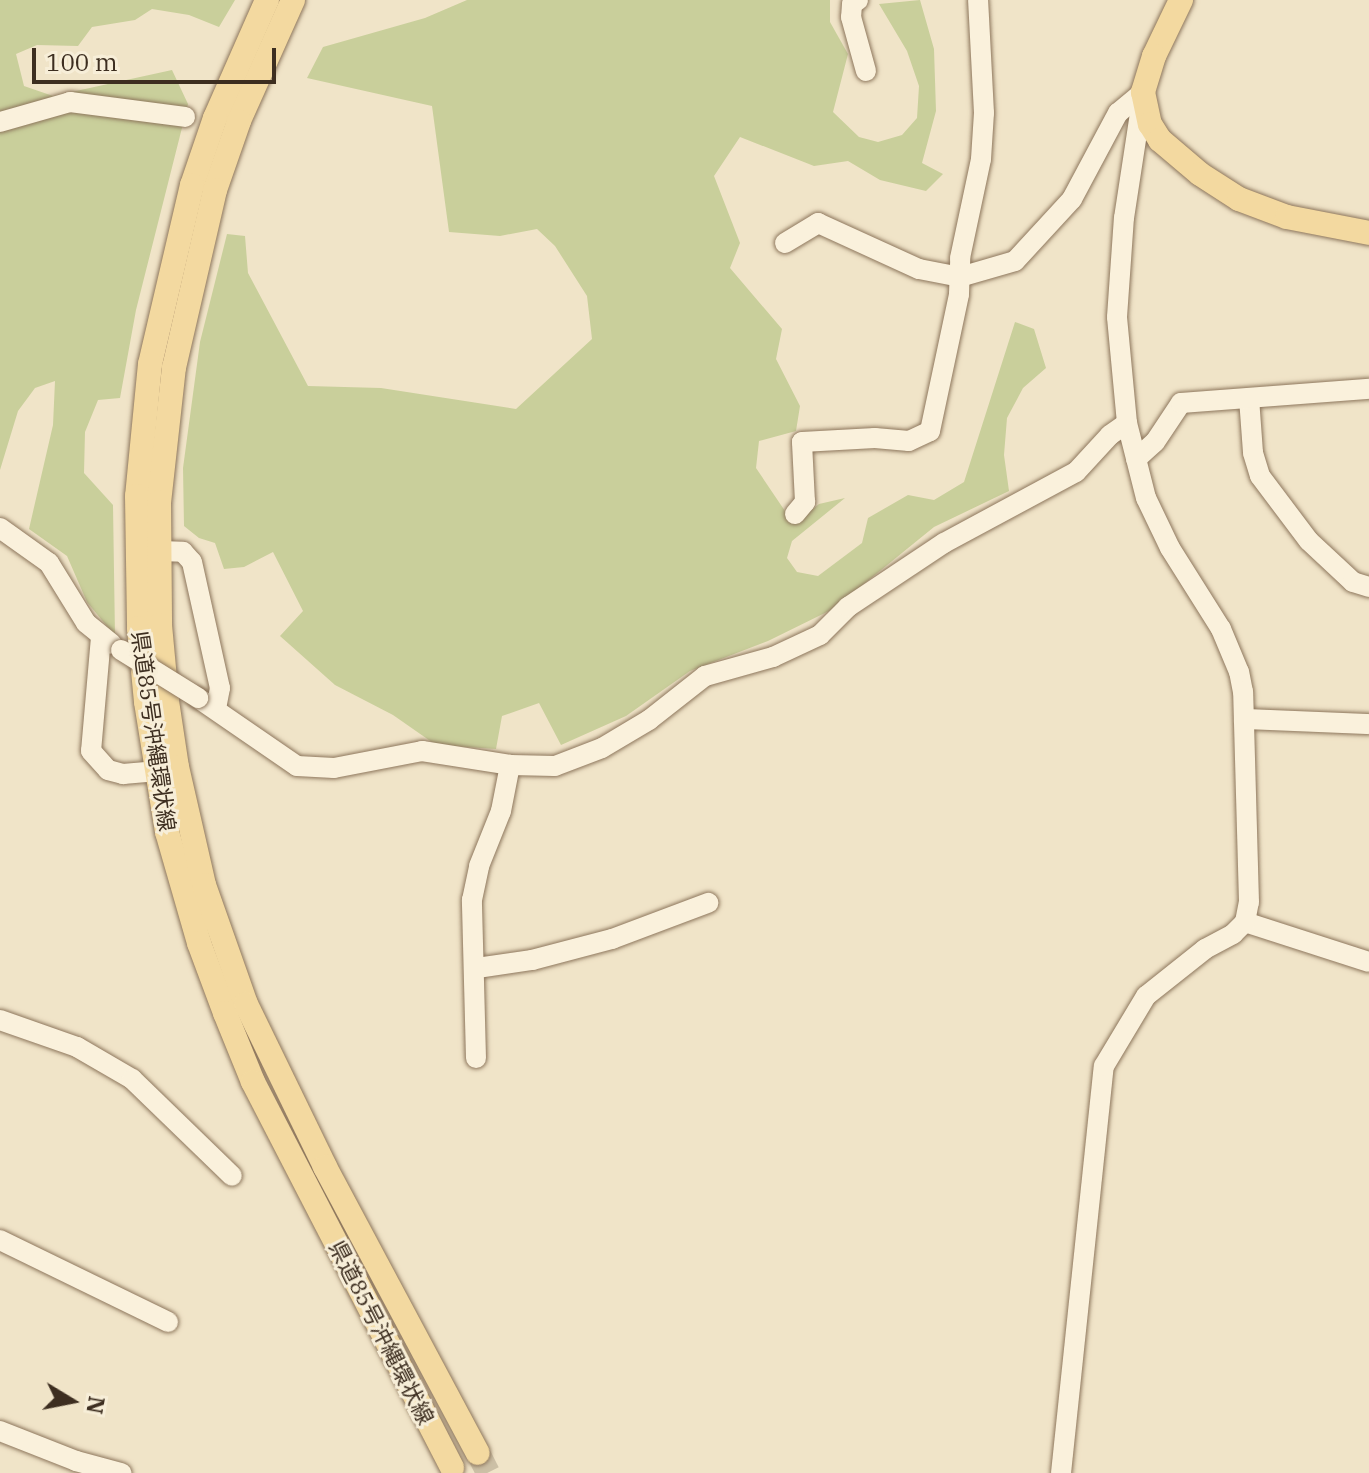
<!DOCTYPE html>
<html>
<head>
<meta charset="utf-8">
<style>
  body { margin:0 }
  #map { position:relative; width:1369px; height:1473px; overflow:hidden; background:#f0e4c8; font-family:"IBM Plex Serif","Noto Sans JP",serif }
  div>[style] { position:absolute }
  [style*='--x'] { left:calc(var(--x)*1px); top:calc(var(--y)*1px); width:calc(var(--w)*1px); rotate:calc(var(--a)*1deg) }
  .green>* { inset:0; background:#c9cf9b }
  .major-tunnel>* { height:24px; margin-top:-12px; transform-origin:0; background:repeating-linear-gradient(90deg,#ccc0a6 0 24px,transparent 0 36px) }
  .roads { filter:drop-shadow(0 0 2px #8d765c) drop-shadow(0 0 2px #8d765c) }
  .minor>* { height:20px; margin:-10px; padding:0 10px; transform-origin:10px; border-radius:10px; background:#faf1dc }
  .major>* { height:24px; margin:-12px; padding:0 12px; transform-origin:12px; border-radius:12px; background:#f3d9a0 }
  .bridges { filter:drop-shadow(0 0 2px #8d765c) drop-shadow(0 0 2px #8d765c) }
  .minor-bridge>* { height:20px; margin:-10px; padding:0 10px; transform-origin:10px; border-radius:10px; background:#faf1dc }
  span { translate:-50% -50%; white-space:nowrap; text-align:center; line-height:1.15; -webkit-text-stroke:6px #f7eed8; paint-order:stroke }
  .street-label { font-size:22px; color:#3d2e20 }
  .north { position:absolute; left:32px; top:1361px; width:80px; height:80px; -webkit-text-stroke:6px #f7eed8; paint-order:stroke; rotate:100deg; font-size:22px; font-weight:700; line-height:32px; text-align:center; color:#3d2e20 }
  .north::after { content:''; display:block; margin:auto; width:28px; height:36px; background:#3d2e20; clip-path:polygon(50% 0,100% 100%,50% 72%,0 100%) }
  .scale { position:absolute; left:32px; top:48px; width:244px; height:36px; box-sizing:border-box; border:4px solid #3d2e20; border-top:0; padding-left:10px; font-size:24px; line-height:28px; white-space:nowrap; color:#3d2e20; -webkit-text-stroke:6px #f7eed8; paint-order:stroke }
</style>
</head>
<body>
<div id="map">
  <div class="green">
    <i style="clip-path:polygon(0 0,235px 0,219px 27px,189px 15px,152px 9px,135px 20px,92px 27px,78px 46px,37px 45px,16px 54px,24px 86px,53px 96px,172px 70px,188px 104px,136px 310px,120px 398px,98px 400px,85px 432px,84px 473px,113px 505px,115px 636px,87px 602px,67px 556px,29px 529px,53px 425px,55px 381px,35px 388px,18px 411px,0 470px)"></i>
    <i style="clip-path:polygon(467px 0,830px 0,830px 22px,848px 54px,833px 112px,859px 137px,878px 142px,902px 135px,917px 118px,919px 86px,907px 51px,879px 4px,920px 0,934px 49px,936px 111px,922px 163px,943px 174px,926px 191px,880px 180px,848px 161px,814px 166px,740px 137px,714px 176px,740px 243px,730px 268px,782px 329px,776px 359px,800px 406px,796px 431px,759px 441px,756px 468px,785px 511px,798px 521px,819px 504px,845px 498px,792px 541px,787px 558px,797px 572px,818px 576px,862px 543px,868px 518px,908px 495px,934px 500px,964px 482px,1015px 322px,1034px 329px,1046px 368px,1023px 388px,1007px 418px,1004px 455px,1009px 491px,934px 527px,833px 609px,768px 641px,690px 671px,626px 716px,561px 745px,539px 703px,502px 716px,496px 749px,436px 745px,393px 715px,335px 685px,280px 636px,303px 611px,273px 552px,244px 567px,224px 569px,215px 543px,199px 538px,184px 526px,183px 468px,200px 342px,227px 234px,245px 236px,248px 273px,308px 386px,381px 388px,516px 409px,592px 339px,587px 296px,555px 246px,537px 229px,500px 236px,449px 232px,432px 106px,307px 78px,323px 47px,425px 18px)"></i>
  </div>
  <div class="major-tunnel">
    <i style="--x:478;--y:1453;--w:22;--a:63"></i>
  </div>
  <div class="roads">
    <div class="minor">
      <i style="--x:858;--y:0;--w:7;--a:146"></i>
      <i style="--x:852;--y:4;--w:13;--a:94"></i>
      <i style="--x:851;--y:17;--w:56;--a:74.5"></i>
      <i style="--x:0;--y:122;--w:73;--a:-15.9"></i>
      <i style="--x:70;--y:102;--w:116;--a:7.4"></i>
      <i style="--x:785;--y:243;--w:39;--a:-31"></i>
      <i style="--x:818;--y:223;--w:111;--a:24.5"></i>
      <i style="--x:919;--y:269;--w:42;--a:11"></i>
      <i style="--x:960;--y:277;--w:57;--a:-16.2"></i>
      <i style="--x:1015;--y:261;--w:84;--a:-47.4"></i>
      <i style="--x:1072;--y:199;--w:98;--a:-61.9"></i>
      <i style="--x:1118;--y:113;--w:33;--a:-40"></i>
      <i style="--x:1249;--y:398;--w:55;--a:85.8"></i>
      <i style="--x:1253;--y:453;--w:24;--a:73"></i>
      <i style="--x:1260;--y:476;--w:81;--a:53"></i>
      <i style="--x:1309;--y:541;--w:60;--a:43"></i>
      <i style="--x:1353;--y:582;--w:17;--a:17"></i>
      <i style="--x:1136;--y:459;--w:25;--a:-42"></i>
      <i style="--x:1155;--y:442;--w:47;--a:-56.3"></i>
      <i style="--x:1181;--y:403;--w:189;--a:-4.3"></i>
      <i style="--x:795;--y:514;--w:16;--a:-50"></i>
      <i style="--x:805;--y:502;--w:60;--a:-92.9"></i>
      <i style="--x:802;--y:442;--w:73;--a:-3.1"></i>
      <i style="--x:875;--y:438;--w:34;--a:5"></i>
      <i style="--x:909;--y:441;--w:23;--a:-25"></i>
      <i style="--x:930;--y:431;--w:140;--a:-78"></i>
      <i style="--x:959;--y:294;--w:36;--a:-88"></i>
      <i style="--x:960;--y:258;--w:101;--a:-78"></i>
      <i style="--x:981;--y:159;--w:46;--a:-86.3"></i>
      <i style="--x:984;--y:113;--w:113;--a:-93"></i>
      <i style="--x:0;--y:528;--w:60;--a:35.5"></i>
      <i style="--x:49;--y:563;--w:70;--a:58.3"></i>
      <i style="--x:86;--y:623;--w:33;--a:39"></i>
      <i style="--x:159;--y:551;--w:24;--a:2"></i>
      <i style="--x:183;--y:552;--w:13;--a:48"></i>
      <i style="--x:192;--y:562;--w:129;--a:77.5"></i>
      <i style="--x:220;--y:688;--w:20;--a:101"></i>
      <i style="--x:101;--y:637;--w:114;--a:95"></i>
      <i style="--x:91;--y:751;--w:25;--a:48"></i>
      <i style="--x:108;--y:770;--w:16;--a:15"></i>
      <i style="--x:123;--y:774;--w:32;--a:-5"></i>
      <i style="--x:198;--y:698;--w:120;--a:34.5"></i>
      <i style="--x:297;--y:766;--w:37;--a:3"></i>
      <i style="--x:334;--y:768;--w:90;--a:-10.9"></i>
      <i style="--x:422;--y:751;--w:89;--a:9"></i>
      <i style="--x:510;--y:765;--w:45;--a:1.3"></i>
      <i style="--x:555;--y:766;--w:50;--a:-21"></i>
      <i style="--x:602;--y:748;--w:55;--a:-30.8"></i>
      <i style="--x:649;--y:720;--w:71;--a:-38.2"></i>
      <i style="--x:705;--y:676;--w:71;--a:-15.6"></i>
      <i style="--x:773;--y:657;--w:52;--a:-25.1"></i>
      <i style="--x:820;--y:635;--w:40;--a:-45"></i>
      <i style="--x:848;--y:607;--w:115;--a:-33.7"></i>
      <i style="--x:944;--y:543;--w:150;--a:-28.3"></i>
      <i style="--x:1076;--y:472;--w:50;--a:-47.4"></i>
      <i style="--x:1110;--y:435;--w:21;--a:-35"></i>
      <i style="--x:1244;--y:719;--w:125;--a:2.3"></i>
      <i style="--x:1245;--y:922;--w:130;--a:17.9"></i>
      <i style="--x:477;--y:968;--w:56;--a:-8.3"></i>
      <i style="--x:532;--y:960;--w:83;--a:-14.7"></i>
      <i style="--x:612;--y:939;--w:103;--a:-20.6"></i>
      <i style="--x:0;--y:1020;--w:82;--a:19.3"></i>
      <i style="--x:77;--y:1047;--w:64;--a:30.2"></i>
      <i style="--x:132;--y:1079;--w:139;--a:44.1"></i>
      <i style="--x:476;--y:1058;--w:158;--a:-91.5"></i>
      <i style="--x:472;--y:900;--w:35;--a:-78"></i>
      <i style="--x:479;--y:866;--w:59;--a:-68.2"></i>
      <i style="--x:501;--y:811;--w:47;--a:-78.9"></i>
      <i style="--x:0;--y:1240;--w:187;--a:26"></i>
      <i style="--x:0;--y:1431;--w:82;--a:21.5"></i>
      <i style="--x:76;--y:1461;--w:47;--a:14.9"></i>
      <i style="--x:1061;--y:1473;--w:409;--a:-84"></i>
      <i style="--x:1104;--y:1066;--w:82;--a:-59"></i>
      <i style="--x:1146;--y:996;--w:75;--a:-38.5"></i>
      <i style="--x:1205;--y:949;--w:32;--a:-28"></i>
      <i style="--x:1233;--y:934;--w:17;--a:-45"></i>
      <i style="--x:1245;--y:922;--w:20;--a:-79"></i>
      <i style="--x:1249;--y:902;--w:210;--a:-91.6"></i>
      <i style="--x:1243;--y:692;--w:20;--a:-101"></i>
      <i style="--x:1239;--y:672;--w:47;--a:-112.7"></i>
      <i style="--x:1221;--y:629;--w:96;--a:-122.2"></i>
      <i style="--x:1170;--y:548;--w:55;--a:-115.6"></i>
      <i style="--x:1146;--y:498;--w:77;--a:-104.2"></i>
      <i style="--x:1127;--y:423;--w:106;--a:-95.4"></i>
      <i style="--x:1117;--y:317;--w:99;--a:-86"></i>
      <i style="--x:1124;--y:218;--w:119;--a:-81.3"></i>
    </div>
    <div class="major">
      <i style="--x:267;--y:0;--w:129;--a:113.8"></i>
      <i style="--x:215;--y:118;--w:71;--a:108.9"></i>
      <i style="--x:192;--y:185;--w:184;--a:103.2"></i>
      <i style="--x:150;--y:364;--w:133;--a:95.6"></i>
      <i style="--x:137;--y:496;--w:132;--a:89.1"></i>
      <i style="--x:139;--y:628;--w:74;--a:84.6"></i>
      <i style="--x:146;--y:702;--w:132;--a:80.8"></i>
      <i style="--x:167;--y:832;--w:116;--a:73.9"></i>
      <i style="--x:199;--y:943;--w:75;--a:69.6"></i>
      <i style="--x:225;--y:1013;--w:74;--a:67.9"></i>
      <i style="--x:253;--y:1082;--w:434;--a:62.7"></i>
      <i style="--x:293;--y:0;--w:133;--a:114.1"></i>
      <i style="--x:239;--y:121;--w:73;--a:109.2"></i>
      <i style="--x:215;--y:190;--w:182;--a:103"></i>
      <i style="--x:174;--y:367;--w:136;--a:96.3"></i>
      <i style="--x:159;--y:502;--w:123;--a:89.5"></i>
      <i style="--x:160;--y:625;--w:76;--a:84.7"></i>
      <i style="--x:167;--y:701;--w:67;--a:81.4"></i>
      <i style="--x:177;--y:767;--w:121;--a:77.1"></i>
      <i style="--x:204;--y:885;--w:126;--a:70.6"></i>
      <i style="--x:246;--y:1004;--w:181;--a:64.1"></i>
      <i style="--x:325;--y:1167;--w:324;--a:61.9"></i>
      <i style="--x:1181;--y:0;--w:62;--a:115.7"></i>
      <i style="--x:1154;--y:56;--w:38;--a:107"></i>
      <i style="--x:1143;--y:92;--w:33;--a:78"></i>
      <i style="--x:1150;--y:124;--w:19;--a:58"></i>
      <i style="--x:1160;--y:140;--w:52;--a:40.4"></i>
      <i style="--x:1200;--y:174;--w:46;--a:32.7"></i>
      <i style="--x:1239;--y:199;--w:51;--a:20.6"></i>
      <i style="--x:1287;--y:217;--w:84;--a:11"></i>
    </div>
  </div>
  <div class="bridges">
    <div class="minor-bridge">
      <i style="--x:121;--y:650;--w:91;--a:31.9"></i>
    </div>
  </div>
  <div class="street-label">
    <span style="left:154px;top:731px;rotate:82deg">県道85号沖縄環状線</span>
    <span style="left:382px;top:1332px;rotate:63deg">県道85号沖縄環状線</span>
  </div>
  <div class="north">N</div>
  <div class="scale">100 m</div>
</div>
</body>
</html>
